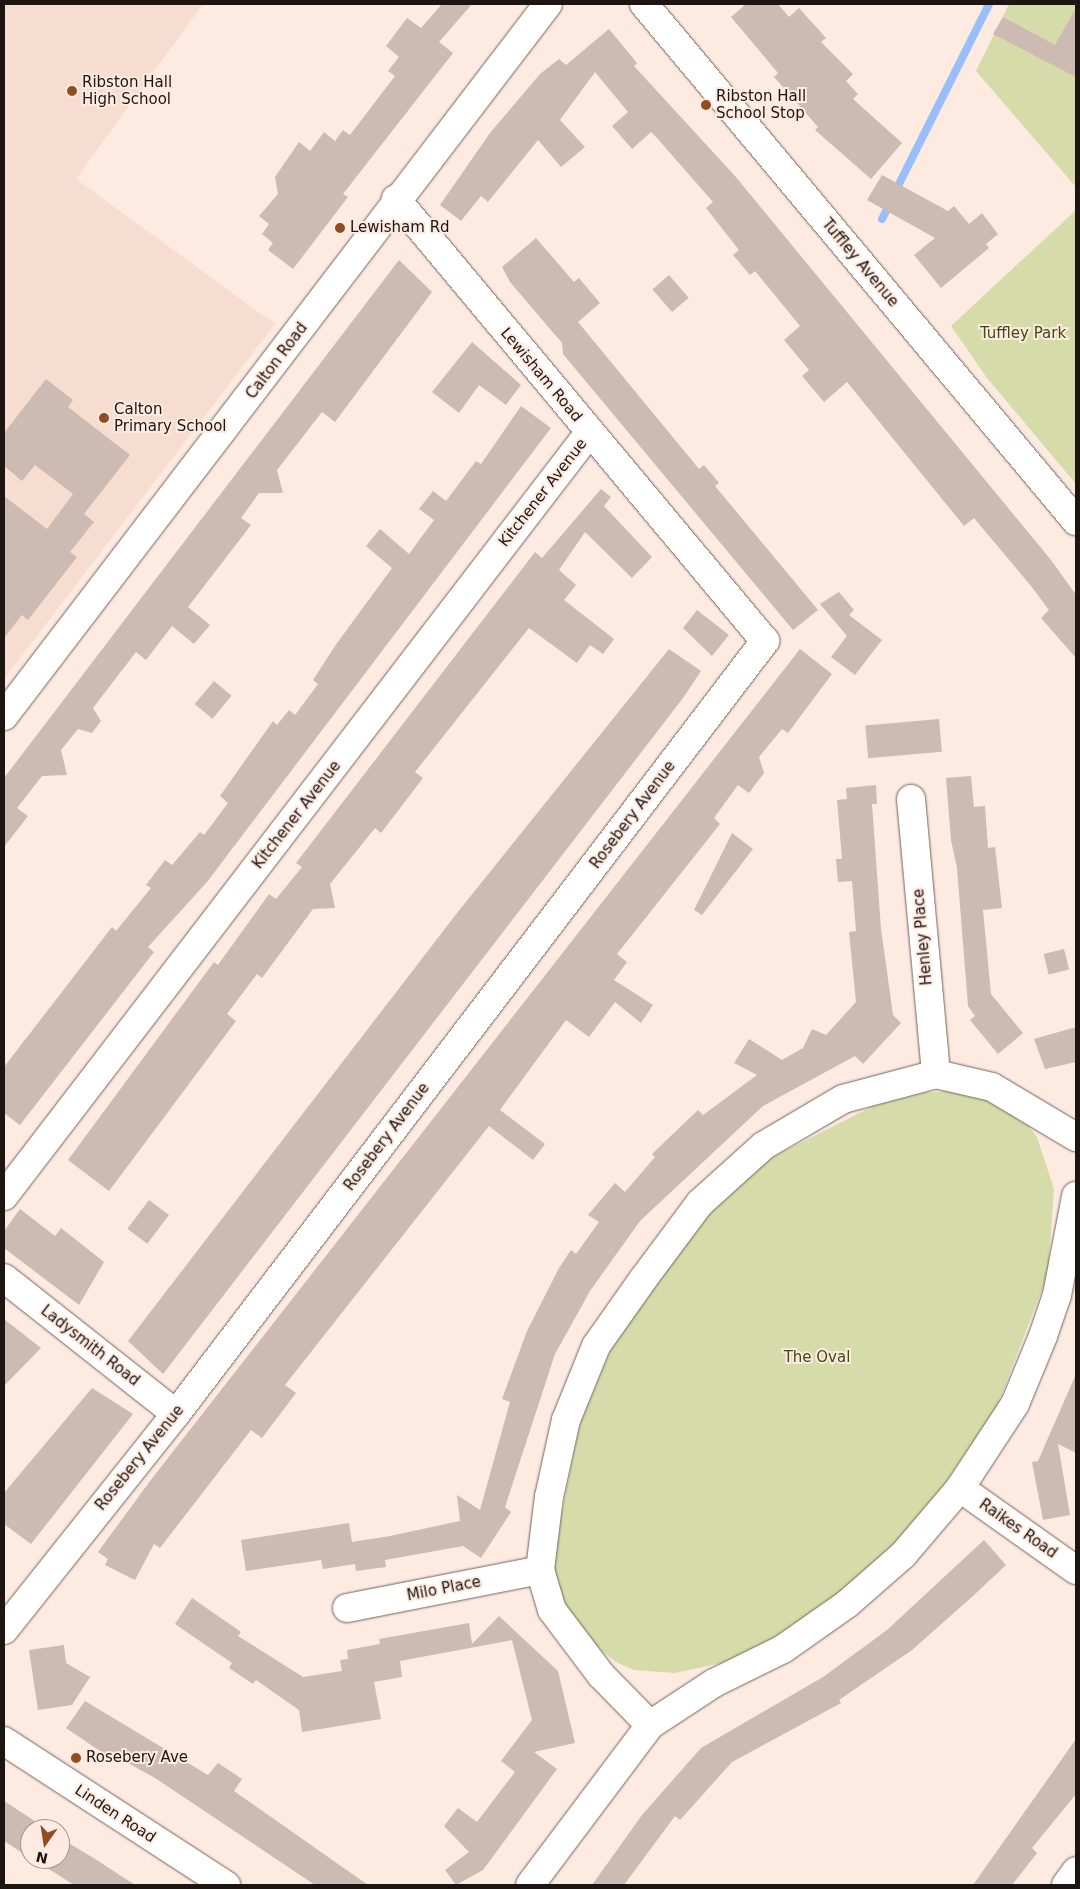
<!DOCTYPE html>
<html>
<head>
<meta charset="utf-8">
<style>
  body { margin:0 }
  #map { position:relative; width:1080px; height:1889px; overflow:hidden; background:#fdeae1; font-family:"DejaVu Sans",sans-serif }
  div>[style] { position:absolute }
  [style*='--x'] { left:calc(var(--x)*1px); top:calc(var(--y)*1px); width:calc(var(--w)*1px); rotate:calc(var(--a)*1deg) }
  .built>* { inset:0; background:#f7ddd0 }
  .green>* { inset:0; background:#d6dca9 }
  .stream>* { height:8px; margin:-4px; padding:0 4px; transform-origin:4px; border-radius:4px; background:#96bffb }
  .building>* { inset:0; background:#cdbab3; transform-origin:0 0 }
  .roads { filter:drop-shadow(0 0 1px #73635b) drop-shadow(0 0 1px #73635b) }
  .minor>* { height:28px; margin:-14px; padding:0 14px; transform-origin:14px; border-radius:14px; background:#fff }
  .dots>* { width:14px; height:14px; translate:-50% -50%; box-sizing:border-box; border:2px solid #fdeae1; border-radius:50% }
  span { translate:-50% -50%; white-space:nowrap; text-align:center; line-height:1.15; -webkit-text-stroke:4px #fdeae1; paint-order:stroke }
  .poi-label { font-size:15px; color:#1c1512 }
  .left { translate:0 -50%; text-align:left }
  .street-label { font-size:15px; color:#1c1512 }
  .park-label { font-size:15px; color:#444810 }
  .frame { position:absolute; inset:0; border:5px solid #1c1512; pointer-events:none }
  .north { position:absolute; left:20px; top:1819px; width:50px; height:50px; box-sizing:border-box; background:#fdeae1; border:1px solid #a3958e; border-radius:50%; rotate:193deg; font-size:14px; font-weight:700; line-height:20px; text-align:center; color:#1c1512 }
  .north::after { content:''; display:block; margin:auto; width:18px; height:22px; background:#914d21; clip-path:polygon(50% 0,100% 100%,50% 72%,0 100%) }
</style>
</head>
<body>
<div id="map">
  <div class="built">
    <i style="clip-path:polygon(4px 4px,203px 4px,76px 179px,275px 324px,4px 679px)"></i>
  </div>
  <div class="green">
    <i style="clip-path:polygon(1009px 4px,1076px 4px,1076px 187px,976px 71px)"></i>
    <i style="clip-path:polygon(1076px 210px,1076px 484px,987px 378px,951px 326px)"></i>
    <i style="clip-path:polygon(954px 1091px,984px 1098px,1026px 1123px,1037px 1137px,1054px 1189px,1048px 1274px,996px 1409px,925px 1512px,861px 1578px,795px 1627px,726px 1662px,675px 1673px,634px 1670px,616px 1662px,593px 1644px,568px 1614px,551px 1565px,580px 1423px,620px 1328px,703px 1214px,771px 1158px,873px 1106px,923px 1093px)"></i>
  </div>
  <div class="stream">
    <i style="--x:895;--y:192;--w:210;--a:-63.4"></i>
    <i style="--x:882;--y:219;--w:18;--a:-63"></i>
  </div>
  <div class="building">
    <i style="clip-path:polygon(442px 4px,472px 4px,439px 42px,453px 53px,343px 194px,348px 197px,293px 269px,268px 250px,273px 243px,262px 234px,269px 224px,259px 216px,278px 194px,275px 177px,299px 142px,310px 151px,324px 132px,335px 141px,343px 130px,350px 135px,395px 76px,388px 71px,399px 57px,386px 46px,407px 18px,421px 28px)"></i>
    <i style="clip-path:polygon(746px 4px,778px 4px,789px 17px,799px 8px,826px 38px,821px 42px,853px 74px,846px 81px,858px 94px,853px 99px,902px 143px,871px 179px,815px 130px,818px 127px,774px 77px,778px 73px,731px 17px)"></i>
    <i style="clip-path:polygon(1076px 8px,1076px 77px,993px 34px,1003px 17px,1055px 45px)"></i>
    <i style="clip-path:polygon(609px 29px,637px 63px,634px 66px,735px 176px,1051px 560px,1076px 595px,1076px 658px,1041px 618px,1049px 610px,1031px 586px,974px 518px,964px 526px,847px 382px,824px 402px,802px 376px,809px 370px,784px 340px,800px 326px,755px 271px,750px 275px,733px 255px,739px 250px,706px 208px,713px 202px,657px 138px,651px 132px,632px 149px,612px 126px,628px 112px,595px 72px,560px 120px,585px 147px,561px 167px,538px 140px,488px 202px,481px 196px,461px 221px,440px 205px,490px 133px,540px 74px,559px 59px,566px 65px)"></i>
    <i style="clip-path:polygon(882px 175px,948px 211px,954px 206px,969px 224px,982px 213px,998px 234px,986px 244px,989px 248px,941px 288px,914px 255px,935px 238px,867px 200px)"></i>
    <i style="clip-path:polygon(536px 238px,574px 282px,579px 278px,600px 303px,578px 322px,699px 469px,704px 465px,719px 483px,715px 486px,818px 610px,793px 630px,563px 354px,562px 343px,510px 282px,502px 267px)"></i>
    <i style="clip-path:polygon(399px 260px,432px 292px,335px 422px,322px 412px,277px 470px,283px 493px,259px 493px,241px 518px,251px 525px,188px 607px,210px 625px,194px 644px,172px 626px,146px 660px,136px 652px,93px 708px,101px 721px,92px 733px,78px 729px,61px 750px,67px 775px,42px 776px,17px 808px,28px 816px,4px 847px,4px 778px)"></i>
    <i style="left:669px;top:275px;width:30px;height:22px;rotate:49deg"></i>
    <i style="clip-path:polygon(472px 342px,521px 385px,506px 405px,479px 385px,459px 413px,432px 392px)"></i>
    <i style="clip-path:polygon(46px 379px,73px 400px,68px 407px,130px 455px,84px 514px,94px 522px,70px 552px,77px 557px,28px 620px,22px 615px,4px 638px,4px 496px,47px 529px,73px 494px,35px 465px,22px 481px,4px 466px,4px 433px)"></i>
    <i style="clip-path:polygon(521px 406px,551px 428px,207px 882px,148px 947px,154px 952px,20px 1125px,4px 1113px,4px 1067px,112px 927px,116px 931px,151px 888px,146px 885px,165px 860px,172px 865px,200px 832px,204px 835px,228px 803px,220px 796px,273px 721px,277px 725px,289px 710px,295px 715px,318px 684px,313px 680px,335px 646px,392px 568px,366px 546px,380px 529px,409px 554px,434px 520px,419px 509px,433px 491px,446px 501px,476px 461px,481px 464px)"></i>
    <i style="clip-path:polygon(601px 489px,611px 497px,604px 506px,652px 557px,632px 578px,585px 532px,559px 570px,576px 585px,564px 600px,614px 639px,603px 654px,590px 645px,577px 663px,529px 628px,415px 772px,423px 778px,381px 833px,375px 828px,330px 884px,335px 908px,313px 909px,262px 978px,257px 974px,227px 1014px,236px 1021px,109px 1191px,68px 1160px,214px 962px,218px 965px,269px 894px,276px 899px,302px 867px,296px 863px,535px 552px,542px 558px)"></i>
    <i style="clip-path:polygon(839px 592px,854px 610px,849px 615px,882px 640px,855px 675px,831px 657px,847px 636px,820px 604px)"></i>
    <i style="clip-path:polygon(697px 610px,729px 635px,712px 656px,683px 628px)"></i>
    <i style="clip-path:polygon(669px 649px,701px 671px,683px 698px,163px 1374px,128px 1341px,457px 913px)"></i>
    <i style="clip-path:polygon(800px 649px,832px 674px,788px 733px,782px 729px,759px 757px,764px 773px,749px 793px,738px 785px,714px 818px,720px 824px,617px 954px,627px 962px,614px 980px,653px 1005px,641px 1023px,615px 1002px,589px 1037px,566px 1020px,500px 1110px,545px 1144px,533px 1160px,489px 1126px,285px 1385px,296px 1393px,262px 1438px,251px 1430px,160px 1548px,154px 1544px,135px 1580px,105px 1565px,108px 1559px,98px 1552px,150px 1481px)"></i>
    <i style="left:214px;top:681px;width:23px;height:30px;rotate:40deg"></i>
    <i style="left:939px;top:719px;width:33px;height:74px;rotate:85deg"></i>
    <i style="clip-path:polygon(971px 776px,974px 807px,985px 806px,988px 848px,995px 847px,1002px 908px,983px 910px,991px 994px,1023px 1033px,998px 1054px,970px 1020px,975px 1016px,968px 1006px,957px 868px,951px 840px,946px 778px)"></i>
    <i style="clip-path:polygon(876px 785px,877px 804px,872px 804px,881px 929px,893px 1015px,901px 1023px,863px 1064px,855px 1056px,763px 1106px,640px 1221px,590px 1291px,555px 1354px,505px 1507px,511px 1512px,481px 1558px,463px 1546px,385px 1560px,386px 1567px,356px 1571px,355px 1564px,323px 1569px,321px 1560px,246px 1571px,241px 1540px,349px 1523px,352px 1542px,390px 1536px,460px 1521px,457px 1495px,480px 1510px,510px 1402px,502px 1399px,527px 1331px,559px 1268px,571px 1250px,576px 1254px,599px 1222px,588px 1215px,615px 1183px,625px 1192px,655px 1157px,652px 1154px,698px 1110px,703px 1115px,757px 1075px,734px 1063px,749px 1039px,782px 1060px,803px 1048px,812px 1029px,826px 1035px,856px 1002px,849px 932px,856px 931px,852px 881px,838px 882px,836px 859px,842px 859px,837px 800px,847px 799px,846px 788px)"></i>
    <i style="clip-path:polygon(732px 833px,753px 849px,702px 915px,694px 910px)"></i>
    <i style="left:1064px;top:949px;width:21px;height:21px;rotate:76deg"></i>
    <i style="clip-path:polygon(1076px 1027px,1076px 1062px,1045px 1069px,1034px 1039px)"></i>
    <i style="left:149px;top:1200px;width:25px;height:36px;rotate:37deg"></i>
    <i style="clip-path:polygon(20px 1209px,55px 1236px,61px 1228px,104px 1262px,79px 1305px,4px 1248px,4px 1231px)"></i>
    <i style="clip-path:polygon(4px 1319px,41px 1348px,4px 1386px)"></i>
    <i style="clip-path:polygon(1076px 1374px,1076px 1453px,1058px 1444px,1070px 1515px,1043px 1520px,1032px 1462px,1038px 1461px)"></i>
    <i style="clip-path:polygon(92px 1388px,133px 1414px,31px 1544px,4px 1524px,4px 1493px)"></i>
    <i style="clip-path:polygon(984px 1540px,1006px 1565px,973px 1596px,912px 1650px,839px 1700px,841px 1703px,732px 1762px,680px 1820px,675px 1816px,624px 1885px,592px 1885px,642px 1815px,701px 1748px,823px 1677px,887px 1630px)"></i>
    <i style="clip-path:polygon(192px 1598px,241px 1632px,238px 1636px,303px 1677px,342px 1671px,340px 1660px,348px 1659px,347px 1650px,380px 1644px,379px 1639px,469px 1623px,472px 1644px,499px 1616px,558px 1671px,575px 1743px,534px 1752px,557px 1769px,483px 1870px,456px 1885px,445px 1870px,469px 1852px,444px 1826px,458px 1808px,477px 1822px,515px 1772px,501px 1761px,532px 1720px,512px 1640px,400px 1661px,402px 1677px,374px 1682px,381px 1719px,302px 1732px,299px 1710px,256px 1680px,253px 1684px,229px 1668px,232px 1663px,175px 1624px)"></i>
    <i style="clip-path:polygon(64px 1645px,66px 1663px,90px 1677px,72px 1705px,38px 1710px,29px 1650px)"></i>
    <i style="clip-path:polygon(85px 1701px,208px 1775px,218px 1763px,242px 1779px,234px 1791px,368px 1885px,315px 1885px,155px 1778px,119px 1758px,116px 1762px,66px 1728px)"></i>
    <i style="clip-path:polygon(1076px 1739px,1076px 1794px,1032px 1848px,1037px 1853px,1012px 1885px,973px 1885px)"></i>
    <i style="clip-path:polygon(4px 1801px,47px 1829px,30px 1829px,30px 1858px,4px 1841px)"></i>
    <i style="clip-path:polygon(60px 1838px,92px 1857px,135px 1885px,74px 1885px,33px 1859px,60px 1859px)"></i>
  </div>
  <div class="roads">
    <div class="minor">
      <i style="--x:644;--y:4;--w:674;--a:50.12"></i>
      <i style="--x:4;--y:716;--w:896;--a:-52.62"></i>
      <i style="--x:911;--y:799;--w:276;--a:84.8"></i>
      <i style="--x:4;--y:1196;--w:961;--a:-52.52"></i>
      <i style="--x:4;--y:1278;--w:219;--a:38.3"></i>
      <i style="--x:960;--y:1488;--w:142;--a:35.3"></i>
      <i style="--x:347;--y:1608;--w:197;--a:-11.1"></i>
      <i style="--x:4;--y:1630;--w:276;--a:-51.5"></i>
      <i style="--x:176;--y:1414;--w:972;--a:-52.69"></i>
      <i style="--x:765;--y:641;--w:576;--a:-129.86"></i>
      <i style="--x:650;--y:1725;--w:70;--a:-134.4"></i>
      <i style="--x:601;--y:1675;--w:81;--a:-127"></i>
      <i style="--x:552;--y:1610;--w:42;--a:-106.7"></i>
      <i style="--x:540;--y:1570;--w:74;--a:-83"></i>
      <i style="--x:549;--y:1497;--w:79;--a:-77.6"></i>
      <i style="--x:566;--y:1420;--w:80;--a:-67.9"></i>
      <i style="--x:596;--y:1346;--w:83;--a:-54.8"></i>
      <i style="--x:644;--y:1278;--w:94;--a:-53.3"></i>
      <i style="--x:700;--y:1203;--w:85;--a:-42.1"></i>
      <i style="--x:763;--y:1146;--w:93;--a:-30.4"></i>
      <i style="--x:843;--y:1099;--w:96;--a:-15"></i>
      <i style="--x:936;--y:1074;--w:57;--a:13.1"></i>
      <i style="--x:992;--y:1087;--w:98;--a:30.8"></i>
      <i style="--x:4;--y:1741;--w:265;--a:33"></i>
      <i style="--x:530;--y:1885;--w:200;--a:-53.1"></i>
      <i style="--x:650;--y:1725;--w:77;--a:-33.3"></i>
      <i style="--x:714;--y:1683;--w:77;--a:-26.2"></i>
      <i style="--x:783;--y:1649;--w:78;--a:-35.1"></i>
      <i style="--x:847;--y:1604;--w:74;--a:-41.2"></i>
      <i style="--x:903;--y:1555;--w:88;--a:-49.6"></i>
      <i style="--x:960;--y:1488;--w:100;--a:-56.8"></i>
      <i style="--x:1015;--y:1404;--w:74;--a:-67.6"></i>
      <i style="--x:1043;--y:1336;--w:43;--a:-71.1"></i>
      <i style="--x:1057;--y:1295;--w:101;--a:-79.1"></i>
      <i style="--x:1066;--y:1885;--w:17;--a:-54"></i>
    </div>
  </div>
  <div class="dots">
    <i style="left:72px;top:91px;background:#914d21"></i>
    <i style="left:706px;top:105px;background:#914d21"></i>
    <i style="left:340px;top:228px;background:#914d21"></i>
    <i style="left:104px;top:418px;background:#914d21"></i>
    <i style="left:76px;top:1758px;background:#914d21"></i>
  </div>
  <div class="poi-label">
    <span class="left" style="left:82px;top:91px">Ribston Hall<br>High School</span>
    <span class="left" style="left:716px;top:105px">Ribston Hall<br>School Stop</span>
    <span class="left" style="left:350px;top:228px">Lewisham Rd</span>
    <span class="left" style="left:114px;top:418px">Calton<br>Primary School</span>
    <span class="left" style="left:86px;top:1758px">Rosebery Ave</span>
  </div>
  <div class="street-label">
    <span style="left:860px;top:263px;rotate:50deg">Tuffley Avenue</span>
    <span style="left:277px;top:361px;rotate:-53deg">Calton Road</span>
    <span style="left:541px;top:375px;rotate:50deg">Lewisham Road</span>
    <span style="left:543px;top:493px;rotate:-52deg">Kitchener Avenue</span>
    <span style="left:297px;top:815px;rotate:-52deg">Kitchener Avenue</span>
    <span style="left:633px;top:815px;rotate:-53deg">Rosebery Avenue</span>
    <span style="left:923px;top:937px;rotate:-95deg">Henley Place</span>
    <span style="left:387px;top:1137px;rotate:-53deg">Rosebery Avenue</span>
    <span style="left:90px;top:1346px;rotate:38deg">Ladysmith Road</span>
    <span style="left:140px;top:1458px;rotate:-51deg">Rosebery Avenue</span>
    <span style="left:1018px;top:1529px;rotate:35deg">Raikes Road</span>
    <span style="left:444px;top:1589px;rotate:-11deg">Milo Place</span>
    <span style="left:115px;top:1814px;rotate:33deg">Linden Road</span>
  </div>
  <div class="park-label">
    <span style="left:1023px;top:334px">Tuffley Park</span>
    <span style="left:817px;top:1358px">The Oval</span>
  </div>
  <div class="frame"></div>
  <div class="north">N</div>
</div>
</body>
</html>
